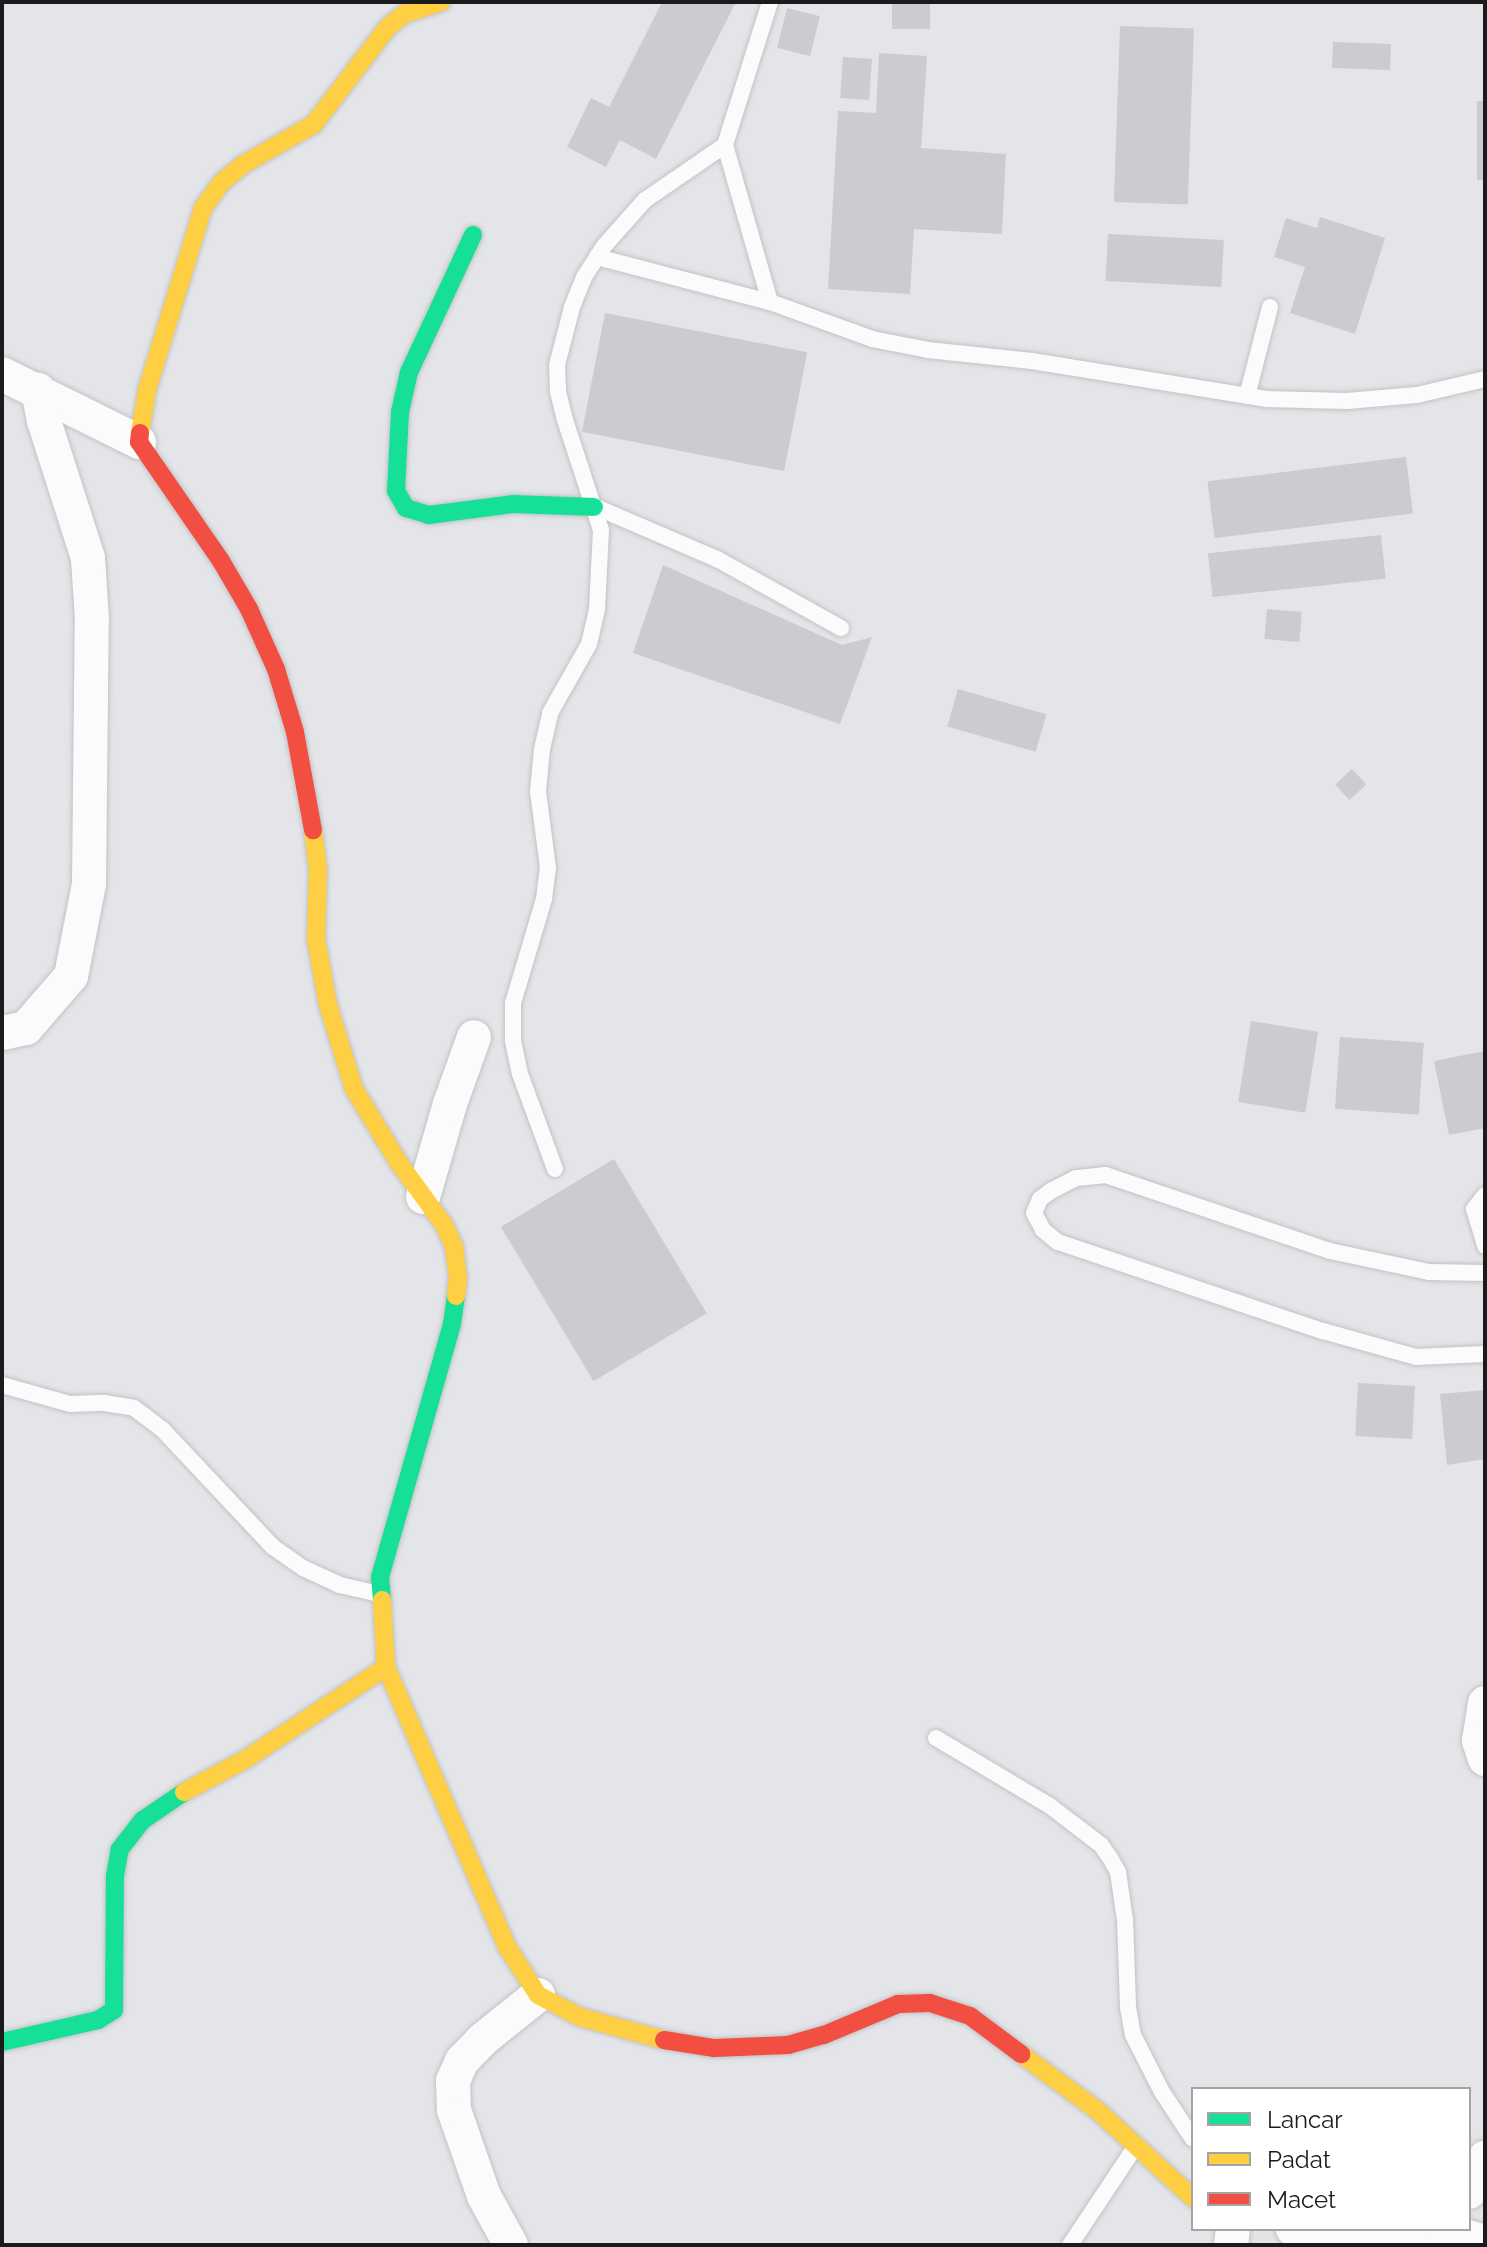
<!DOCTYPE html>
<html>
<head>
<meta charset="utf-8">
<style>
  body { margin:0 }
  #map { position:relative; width:1487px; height:2247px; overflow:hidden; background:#e3e5e9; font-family:Raleway,sans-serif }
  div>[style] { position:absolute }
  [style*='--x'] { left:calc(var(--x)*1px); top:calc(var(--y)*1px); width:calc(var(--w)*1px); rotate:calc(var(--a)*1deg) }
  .building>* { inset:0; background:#cacccf; transform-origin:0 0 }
  .roads { filter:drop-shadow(0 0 2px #c2c3c5) drop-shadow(0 0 2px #c2c3c5) }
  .lane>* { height:16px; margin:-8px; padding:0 8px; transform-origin:8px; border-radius:8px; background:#fbfbfc }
  .street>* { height:34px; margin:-17px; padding:0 17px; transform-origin:17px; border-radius:17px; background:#fbfbfc }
  .fast>* { height:18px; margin:-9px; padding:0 9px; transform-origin:9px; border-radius:9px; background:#16e098 }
  .slow>* { height:18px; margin:-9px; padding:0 9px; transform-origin:9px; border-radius:9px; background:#ffcf43 }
  .jam>* { height:18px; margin:-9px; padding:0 9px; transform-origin:9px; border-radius:9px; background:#f24e42 }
  span { translate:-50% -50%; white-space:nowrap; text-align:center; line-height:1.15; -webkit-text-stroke:6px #fff; paint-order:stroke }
  .frame { position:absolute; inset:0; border:4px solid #1b1b1b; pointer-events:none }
  .legend { position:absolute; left:1191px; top:2087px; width:280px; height:144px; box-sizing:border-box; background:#fff; border:2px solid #a4a4a4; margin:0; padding:10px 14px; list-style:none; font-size:24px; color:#1b1b1b }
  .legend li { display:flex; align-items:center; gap:16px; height:40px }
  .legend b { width:40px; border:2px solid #a4a4a4 }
</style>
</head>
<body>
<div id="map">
  <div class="building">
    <i style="clip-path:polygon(662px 2px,736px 2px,656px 159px,620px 140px,606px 167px,567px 147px,591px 98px,609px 107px)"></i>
    <i style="left:892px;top:2px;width:38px;height:27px"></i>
    <i style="left:787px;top:8px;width:34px;height:41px;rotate:14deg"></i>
    <i style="left:1120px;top:26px;width:74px;height:176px;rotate:2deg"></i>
    <i style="left:1333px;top:42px;width:58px;height:26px;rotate:2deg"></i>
    <i style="clip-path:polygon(879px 53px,927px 56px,921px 148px,1006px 154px,1002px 234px,914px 229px,910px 294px,828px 289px,838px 111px,876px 113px)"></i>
    <i style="left:843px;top:57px;width:29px;height:41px;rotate:4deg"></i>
    <i style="left:1477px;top:101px;width:8px;height:79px"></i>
    <i style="clip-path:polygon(1320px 217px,1385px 238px,1355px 334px,1290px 313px,1305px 267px,1274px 257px,1286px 218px,1317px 228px)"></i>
    <i style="left:1108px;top:234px;width:116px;height:47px;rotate:3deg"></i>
    <i style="left:605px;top:313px;width:206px;height:121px;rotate:11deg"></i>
    <i style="left:1406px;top:457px;width:57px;height:200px;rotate:83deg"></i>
    <i style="left:1381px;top:535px;width:44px;height:174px;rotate:84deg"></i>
    <i style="clip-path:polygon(663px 565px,842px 645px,872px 637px,840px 724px,633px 653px)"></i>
    <i style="left:1267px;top:609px;width:35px;height:30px;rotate:5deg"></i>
    <i style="left:958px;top:689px;width:92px;height:39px;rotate:16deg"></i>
    <i style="left:1352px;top:769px;width:21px;height:23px;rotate:47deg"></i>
    <i style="left:1251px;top:1021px;width:68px;height:82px;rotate:9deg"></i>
    <i style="left:1340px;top:1037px;width:84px;height:72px;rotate:4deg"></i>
    <i style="clip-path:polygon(1485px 1051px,1485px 1128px,1449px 1135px,1434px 1061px)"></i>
    <i style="left:614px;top:1159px;width:180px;height:132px;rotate:59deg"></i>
    <i style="left:1358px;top:1383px;width:57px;height:53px;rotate:3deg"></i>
    <i style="clip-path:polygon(1485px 1390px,1485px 1459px,1447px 1465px,1440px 1394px)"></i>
  </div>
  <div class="roads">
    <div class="lane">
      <i style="--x:770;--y:2;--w:150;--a:107.5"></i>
      <i style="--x:725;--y:145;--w:163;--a:74"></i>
      <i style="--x:770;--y:302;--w:109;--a:19.9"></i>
      <i style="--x:872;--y:339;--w:57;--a:11.1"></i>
      <i style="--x:928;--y:350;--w:105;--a:6"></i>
      <i style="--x:1032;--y:361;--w:237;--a:9.2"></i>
      <i style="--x:1266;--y:399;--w:81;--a:1.4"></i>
      <i style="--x:1347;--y:401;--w:70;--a:-4.9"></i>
      <i style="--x:1417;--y:395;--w:70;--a:-13.2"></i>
      <i style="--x:597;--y:257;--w:179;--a:14.6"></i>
      <i style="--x:1247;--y:396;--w:92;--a:-75.5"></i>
      <i style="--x:596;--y:507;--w:132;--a:23.3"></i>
      <i style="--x:717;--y:559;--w:142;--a:29.1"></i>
      <i style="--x:555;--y:1169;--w:101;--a:-110.2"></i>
      <i style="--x:520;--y:1074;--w:35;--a:-102"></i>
      <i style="--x:513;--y:1040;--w:37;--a:-90"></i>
      <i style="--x:513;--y:1003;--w:109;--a:-73.4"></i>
      <i style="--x:544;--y:899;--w:31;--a:-83"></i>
      <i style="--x:548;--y:868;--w:78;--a:-97.4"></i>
      <i style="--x:538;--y:791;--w:42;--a:-84.6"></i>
      <i style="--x:542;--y:749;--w:37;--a:-77"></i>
      <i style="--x:550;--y:713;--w:79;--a:-60.5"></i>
      <i style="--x:589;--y:644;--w:36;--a:-77"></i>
      <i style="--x:597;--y:609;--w:79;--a:-87.1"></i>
      <i style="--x:601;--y:530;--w:116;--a:-108.1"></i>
      <i style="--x:565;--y:420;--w:30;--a:-104"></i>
      <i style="--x:558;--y:391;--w:26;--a:-92"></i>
      <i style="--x:557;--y:365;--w:60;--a:-75.5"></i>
      <i style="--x:572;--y:307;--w:32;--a:-68"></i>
      <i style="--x:584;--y:277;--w:38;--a:-57"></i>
      <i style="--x:605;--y:245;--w:60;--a:-48.4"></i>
      <i style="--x:645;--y:200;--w:97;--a:-34.5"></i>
      <i style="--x:1485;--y:1195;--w:18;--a:128"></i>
      <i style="--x:1474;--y:1209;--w:39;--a:73"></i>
      <i style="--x:1485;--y:1273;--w:56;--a:-179"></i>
      <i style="--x:1429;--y:1272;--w:101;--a:-168"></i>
      <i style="--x:1330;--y:1251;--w:237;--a:-161.3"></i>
      <i style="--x:1106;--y:1175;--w:30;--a:174"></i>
      <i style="--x:1076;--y:1178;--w:27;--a:153"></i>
      <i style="--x:1052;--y:1190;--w:15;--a:143"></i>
      <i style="--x:1040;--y:1199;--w:15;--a:113"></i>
      <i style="--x:1034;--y:1213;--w:19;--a:62"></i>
      <i style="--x:1043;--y:1230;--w:19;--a:39"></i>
      <i style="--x:1058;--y:1242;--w:280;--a:18.6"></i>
      <i style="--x:1323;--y:1331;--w:97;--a:15.6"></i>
      <i style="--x:1416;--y:1357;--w:69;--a:-2.5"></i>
      <i style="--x:2;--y:1385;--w:71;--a:15.6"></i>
      <i style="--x:70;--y:1404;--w:34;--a:-2"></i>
      <i style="--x:104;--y:1403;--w:30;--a:9"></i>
      <i style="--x:134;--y:1408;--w:35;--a:37"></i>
      <i style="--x:162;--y:1429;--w:162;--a:46.8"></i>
      <i style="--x:273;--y:1547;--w:37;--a:35"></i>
      <i style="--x:303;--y:1568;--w:41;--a:24.7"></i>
      <i style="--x:340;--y:1585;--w:40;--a:13"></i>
      <i style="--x:936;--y:1738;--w:133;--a:30.8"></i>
      <i style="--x:1050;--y:1806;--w:64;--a:37.4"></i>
      <i style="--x:1101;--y:1845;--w:16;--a:55"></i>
      <i style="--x:1110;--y:1858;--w:16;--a:60"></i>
      <i style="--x:1118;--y:1872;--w:49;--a:81.7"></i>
      <i style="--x:1125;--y:1920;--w:87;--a:88"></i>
      <i style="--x:1128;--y:2007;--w:28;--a:80"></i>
      <i style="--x:1133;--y:2035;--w:64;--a:63"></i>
      <i style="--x:1162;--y:2092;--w:56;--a:56.6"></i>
      <i style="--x:1070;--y:2245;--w:118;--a:-56.4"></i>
    </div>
    <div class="street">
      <i style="--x:2;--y:374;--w:153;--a:26.4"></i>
      <i style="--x:2;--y:1033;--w:25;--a:-12"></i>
      <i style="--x:26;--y:1028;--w:69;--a:-49.1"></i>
      <i style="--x:71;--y:976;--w:94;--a:-78.9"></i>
      <i style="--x:89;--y:884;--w:265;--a:-89.4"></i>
      <i style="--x:92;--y:619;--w:61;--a:-93.8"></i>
      <i style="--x:88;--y:558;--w:144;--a:-107.8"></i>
      <i style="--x:44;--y:421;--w:32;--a:-101"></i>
      <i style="--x:423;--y:1197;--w:97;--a:-73.8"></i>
      <i style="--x:450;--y:1104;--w:71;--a:-70.3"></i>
      <i style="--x:1485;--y:1703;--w:38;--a:99"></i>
      <i style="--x:1479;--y:1741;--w:19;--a:72"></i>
      <i style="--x:1469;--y:2192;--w:38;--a:-65"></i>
      <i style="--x:1293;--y:2229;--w:118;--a:2.9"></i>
      <i style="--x:1411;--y:2235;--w:29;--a:-12"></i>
      <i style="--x:1441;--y:2229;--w:46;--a:16.5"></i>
      <i style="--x:511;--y:2245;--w:56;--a:-118.9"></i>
      <i style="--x:484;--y:2196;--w:91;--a:-109.2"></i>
      <i style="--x:454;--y:2110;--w:29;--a:-92"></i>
      <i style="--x:453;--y:2081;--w:22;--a:-66"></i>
      <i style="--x:462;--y:2061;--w:29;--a:-46"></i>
      <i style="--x:482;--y:2040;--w:72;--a:-38.8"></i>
      <i style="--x:1231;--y:2245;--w:16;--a:-83"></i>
    </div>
    <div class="fast">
      <i style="--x:473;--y:235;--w:151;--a:115"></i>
      <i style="--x:409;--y:372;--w:41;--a:102.7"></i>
      <i style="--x:400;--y:412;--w:79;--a:92.9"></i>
      <i style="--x:396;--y:491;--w:20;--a:60"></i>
      <i style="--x:406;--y:508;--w:24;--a:17"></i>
      <i style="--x:429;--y:515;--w:86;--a:-7.4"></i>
      <i style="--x:514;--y:504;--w:80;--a:2.1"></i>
      <i style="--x:382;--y:1600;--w:23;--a:-95"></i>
      <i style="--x:380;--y:1577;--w:263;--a:-74.1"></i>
      <i style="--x:452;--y:1324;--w:28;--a:-82"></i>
      <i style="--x:2;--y:2042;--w:98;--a:-12.9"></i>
      <i style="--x:98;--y:2020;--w:19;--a:-32"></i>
      <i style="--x:114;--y:2010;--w:134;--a:-89.6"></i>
      <i style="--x:115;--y:1876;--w:27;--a:-80"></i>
      <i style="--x:120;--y:1849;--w:37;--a:-52"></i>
      <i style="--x:143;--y:1820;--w:50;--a:-34.3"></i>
    </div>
    <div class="slow">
      <i style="--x:140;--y:433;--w:44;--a:-80.8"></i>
      <i style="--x:147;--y:390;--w:190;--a:-72.9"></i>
      <i style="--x:203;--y:208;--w:31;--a:-54"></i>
      <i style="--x:221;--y:183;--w:30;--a:-40"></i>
      <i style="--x:244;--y:164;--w:81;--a:-29.7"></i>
      <i style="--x:314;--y:124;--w:122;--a:-52.7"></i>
      <i style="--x:388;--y:27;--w:21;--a:-39"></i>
      <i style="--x:404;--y:14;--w:39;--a:-18"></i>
      <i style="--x:313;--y:830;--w:40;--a:82.9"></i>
      <i style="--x:318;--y:870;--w:69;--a:91.7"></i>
      <i style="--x:316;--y:939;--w:67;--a:79.7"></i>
      <i style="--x:328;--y:1005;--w:88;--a:72.8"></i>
      <i style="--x:354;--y:1089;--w:87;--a:58.7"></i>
      <i style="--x:399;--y:1163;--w:77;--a:54"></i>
      <i style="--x:444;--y:1225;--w:23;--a:65"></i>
      <i style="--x:454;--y:1246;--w:31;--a:83"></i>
      <i style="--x:458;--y:1277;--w:19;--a:96"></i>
      <i style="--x:382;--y:1600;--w:67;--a:86.6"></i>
      <i style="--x:386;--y:1667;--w:305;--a:66.6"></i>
      <i style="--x:507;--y:1947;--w:57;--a:57.1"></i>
      <i style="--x:538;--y:1995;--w:47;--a:27.6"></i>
      <i style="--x:580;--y:2017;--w:87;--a:15.3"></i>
      <i style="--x:184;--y:1792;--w:70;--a:-28"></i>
      <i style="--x:246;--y:1759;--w:168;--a:-33.3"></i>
      <i style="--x:1021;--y:2054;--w:96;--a:36.5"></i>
      <i style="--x:1098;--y:2111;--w:129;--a:42.5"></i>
    </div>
    <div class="jam">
      <i style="--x:140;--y:433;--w:9;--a:96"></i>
      <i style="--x:139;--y:442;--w:145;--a:55.4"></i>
      <i style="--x:221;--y:561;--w:56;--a:59.7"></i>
      <i style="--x:249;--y:609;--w:66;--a:65.8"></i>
      <i style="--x:276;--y:669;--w:66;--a:73.2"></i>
      <i style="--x:295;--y:732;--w:100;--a:79.6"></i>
      <i style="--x:664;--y:2040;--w:51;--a:9.1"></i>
      <i style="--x:714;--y:2048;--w:74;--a:-2.3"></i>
      <i style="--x:788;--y:2045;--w:37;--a:-16"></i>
      <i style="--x:824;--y:2035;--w:80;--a:-22.7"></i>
      <i style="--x:898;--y:2004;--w:32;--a:-2"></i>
      <i style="--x:930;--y:2003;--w:42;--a:18"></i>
      <i style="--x:970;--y:2016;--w:64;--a:36.7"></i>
    </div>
  </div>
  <div class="frame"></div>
  <ul class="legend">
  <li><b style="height:10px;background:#16e098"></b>Lancar</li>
  <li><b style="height:10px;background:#ffcf43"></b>Padat</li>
  <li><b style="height:10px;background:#f24e42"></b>Macet</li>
  </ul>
</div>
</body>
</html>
